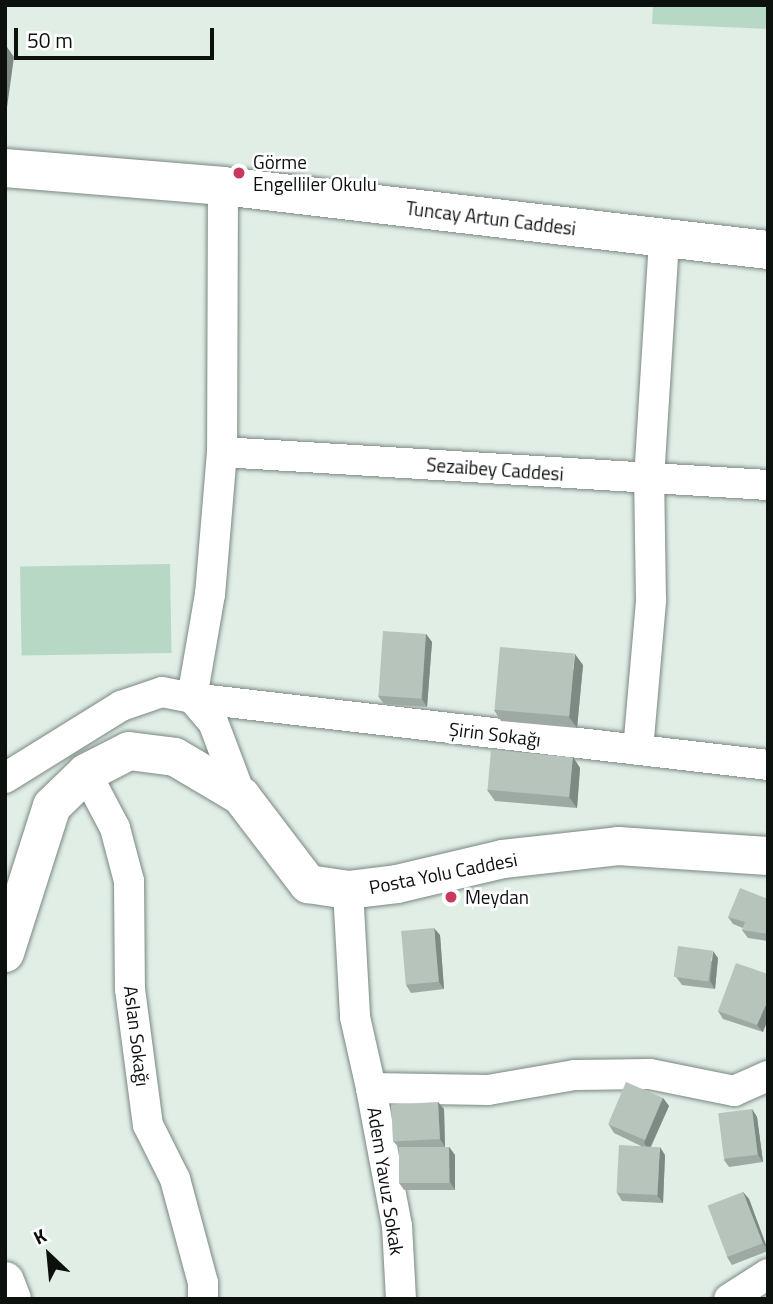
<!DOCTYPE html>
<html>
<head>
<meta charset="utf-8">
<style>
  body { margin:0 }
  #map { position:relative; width:773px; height:1304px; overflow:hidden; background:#e0eee6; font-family:"Titillium Web",sans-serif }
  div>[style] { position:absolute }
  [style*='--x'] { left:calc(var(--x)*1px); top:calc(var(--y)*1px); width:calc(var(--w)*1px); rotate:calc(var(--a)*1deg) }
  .green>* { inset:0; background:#b7d8c5; transform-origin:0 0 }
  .roads { filter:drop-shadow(0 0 2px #7b8881) drop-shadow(0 0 2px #7b8881) }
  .street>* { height:30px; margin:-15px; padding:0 15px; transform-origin:15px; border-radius:15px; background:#fff }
  .secondary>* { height:38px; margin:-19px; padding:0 19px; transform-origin:19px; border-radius:19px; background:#fff }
  .wall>* { inset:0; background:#9da9a2 }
  .shaded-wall>* { inset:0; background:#7f8984 }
  .building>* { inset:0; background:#b6c4bc; transform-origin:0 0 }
  .dots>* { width:19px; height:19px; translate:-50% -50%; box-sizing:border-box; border:4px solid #fff; border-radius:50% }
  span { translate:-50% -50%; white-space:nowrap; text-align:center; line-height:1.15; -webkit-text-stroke:5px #fff; paint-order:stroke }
  .poi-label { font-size:19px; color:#0c110e }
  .left { translate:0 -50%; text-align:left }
  .street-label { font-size:19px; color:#0c110e }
  .frame { position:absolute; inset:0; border:7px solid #0c110e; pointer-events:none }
  .north { position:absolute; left:14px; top:1220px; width:70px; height:70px; -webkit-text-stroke:5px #fff; paint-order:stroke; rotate:334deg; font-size:19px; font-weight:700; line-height:28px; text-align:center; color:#0c110e }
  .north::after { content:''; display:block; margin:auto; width:24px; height:32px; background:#0c110e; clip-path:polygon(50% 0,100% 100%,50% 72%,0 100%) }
  .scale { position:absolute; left:14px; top:28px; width:200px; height:32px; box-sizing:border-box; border:4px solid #0c110e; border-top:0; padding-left:9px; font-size:21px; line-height:24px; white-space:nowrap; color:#0c110e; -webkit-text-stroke:5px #fff; paint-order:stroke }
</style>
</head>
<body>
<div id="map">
  <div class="green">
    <i style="clip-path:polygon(653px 5px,768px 5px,768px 29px,652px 24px)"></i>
    <i style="left:170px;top:564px;width:89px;height:150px;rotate:89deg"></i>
  </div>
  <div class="roads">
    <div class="street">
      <i style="--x:223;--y:186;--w:266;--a:90.2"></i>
      <i style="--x:222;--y:452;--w:143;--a:94.8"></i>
      <i style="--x:210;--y:594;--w:106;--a:99.8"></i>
      <i style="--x:192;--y:698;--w:580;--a:6.63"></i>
      <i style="--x:222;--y:452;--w:547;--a:3.46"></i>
      <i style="--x:638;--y:750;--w:151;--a:-85"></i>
      <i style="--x:651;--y:600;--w:121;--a:-90.9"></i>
      <i style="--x:649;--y:479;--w:241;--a:-86.4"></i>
      <i style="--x:86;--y:773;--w:62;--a:62.2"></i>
      <i style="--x:115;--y:828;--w:55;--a:75.2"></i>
      <i style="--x:129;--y:881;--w:108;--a:89.5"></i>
      <i style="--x:130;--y:989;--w:137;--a:82.5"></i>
      <i style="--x:148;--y:1125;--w:60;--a:63.4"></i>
      <i style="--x:175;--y:1179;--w:108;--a:74.9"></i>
      <i style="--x:203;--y:1283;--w:16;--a:90"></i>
      <i style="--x:5;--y:778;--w:137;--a:-31.8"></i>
      <i style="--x:121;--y:706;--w:43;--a:-18.9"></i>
      <i style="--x:162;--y:692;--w:31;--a:11"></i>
      <i style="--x:192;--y:698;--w:32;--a:49"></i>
      <i style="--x:213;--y:722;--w:79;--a:69.3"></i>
      <i style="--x:348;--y:890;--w:127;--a:86.8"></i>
      <i style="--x:355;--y:1017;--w:73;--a:77.3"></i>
      <i style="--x:401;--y:1299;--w:73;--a:-93.1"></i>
      <i style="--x:397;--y:1226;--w:140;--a:-100.7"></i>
      <i style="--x:371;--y:1088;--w:117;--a:1"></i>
      <i style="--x:488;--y:1090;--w:88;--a:-9.8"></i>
      <i style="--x:575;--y:1075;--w:75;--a:-0.8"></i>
      <i style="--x:650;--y:1074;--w:86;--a:11.4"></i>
      <i style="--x:734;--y:1091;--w:37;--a:-24"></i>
      <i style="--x:729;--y:1299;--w:46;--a:-32.7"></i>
    </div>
    <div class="secondary">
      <i style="--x:5;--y:168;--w:219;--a:4.7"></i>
      <i style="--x:223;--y:186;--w:549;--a:6.7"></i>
      <i style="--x:5;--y:953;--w:154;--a:-72.3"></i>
      <i style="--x:52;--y:806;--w:47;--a:-44.1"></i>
      <i style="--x:86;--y:773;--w:48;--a:-27.1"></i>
      <i style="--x:129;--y:751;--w:46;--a:7.4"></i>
      <i style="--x:175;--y:757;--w:77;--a:30.6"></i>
      <i style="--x:241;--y:796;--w:111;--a:52.7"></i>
      <i style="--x:308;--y:884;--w:40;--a:8.5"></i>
      <i style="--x:348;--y:890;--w:49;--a:-7"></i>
      <i style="--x:397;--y:884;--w:109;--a:-13.3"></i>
      <i style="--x:503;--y:859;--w:116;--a:-6.4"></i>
      <i style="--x:618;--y:846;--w:150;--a:3.8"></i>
      <i style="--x:5;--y:1281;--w:19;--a:69"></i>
    </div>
  </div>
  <div class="wall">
    <i style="clip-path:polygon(426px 634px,432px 642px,427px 707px,384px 704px,378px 696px)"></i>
    <i style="clip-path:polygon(583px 665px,577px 728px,501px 721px,494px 710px)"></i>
    <i style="clip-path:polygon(573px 757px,580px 768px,577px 808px,495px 801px,487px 790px)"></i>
    <i style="clip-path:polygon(768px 899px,768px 941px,748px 938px,742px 930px,743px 928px,733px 924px,728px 917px)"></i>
    <i style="clip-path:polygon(440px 935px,444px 989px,411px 993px,406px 985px)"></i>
    <i style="clip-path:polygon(718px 958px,715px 989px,682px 985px,676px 977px)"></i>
    <i style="clip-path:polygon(768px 974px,763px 1032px,723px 1019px,718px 1011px)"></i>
    <i style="clip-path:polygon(663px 1098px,669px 1106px,651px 1147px,665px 1155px,663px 1203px,622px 1201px,617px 1193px,641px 1146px,614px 1133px,609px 1125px)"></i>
    <i style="clip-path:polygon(438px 1102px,444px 1109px,445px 1147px,427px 1147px,449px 1147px,455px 1155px,455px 1190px,404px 1190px,399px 1183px,399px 1148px,393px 1141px)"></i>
    <i style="clip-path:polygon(752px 1109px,757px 1117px,763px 1162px,729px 1167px,724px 1160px)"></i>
    <i style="clip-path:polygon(743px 1192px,749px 1199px,768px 1251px,732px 1265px,727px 1257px)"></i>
  </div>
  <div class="shaded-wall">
    <i style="clip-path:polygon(7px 47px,14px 57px,5px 122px,5px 58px)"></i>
    <i style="clip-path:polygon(426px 634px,432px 642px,427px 707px,422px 699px)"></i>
    <i style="clip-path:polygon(575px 654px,583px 665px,577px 728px,569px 717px)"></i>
    <i style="clip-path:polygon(573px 757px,580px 768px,577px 808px,569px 797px)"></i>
    <i style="clip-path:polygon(434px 928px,440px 935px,444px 989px,439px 982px)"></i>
    <i style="clip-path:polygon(713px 951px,718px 958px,715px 989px,710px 981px)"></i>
    <i style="clip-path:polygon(768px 1000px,768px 1020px,763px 1032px,757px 1025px)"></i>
    <i style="clip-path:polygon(663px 1098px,669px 1106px,649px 1150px,644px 1143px)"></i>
    <i style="clip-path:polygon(438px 1102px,444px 1109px,445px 1147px,440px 1139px)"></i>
    <i style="clip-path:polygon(752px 1109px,757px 1117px,763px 1162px,758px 1155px)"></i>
    <i style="clip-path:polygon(449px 1147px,455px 1155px,455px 1190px,450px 1182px)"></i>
    <i style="clip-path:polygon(660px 1147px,665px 1155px,663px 1203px,657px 1195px)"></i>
    <i style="clip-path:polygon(743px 1192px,749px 1199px,768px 1250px,763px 1243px)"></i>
  </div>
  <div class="building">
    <i style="left:383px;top:631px;width:43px;height:65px;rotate:4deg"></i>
    <i style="left:500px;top:647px;width:75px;height:63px;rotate:5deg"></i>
    <i style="left:491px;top:750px;width:82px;height:40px;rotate:5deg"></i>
    <i style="clip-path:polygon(740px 888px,768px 899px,768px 934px,742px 930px,745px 922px,728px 917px)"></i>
    <i style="left:434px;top:928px;width:54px;height:33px;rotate:85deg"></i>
    <i style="left:678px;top:946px;width:35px;height:31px;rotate:8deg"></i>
    <i style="clip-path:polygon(736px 963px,768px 974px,768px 1000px,757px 1025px,718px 1011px)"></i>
    <i style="left:626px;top:1082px;width:40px;height:46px;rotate:23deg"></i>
    <i style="left:438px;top:1102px;width:37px;height:47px;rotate:87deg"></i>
    <i style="left:752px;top:1109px;width:46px;height:34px;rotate:83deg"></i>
    <i style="left:619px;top:1145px;width:41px;height:48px;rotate:3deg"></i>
    <i style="left:399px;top:1147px;width:50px;height:36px"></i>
    <i style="left:743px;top:1192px;width:55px;height:38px;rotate:69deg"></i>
  </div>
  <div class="dots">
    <i style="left:239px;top:173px;background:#c8395d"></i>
    <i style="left:451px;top:897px;background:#c8395d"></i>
  </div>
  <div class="poi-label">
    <span class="left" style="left:253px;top:173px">Görme<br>Engelliler Okulu</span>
    <span class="left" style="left:465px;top:897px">Meydan</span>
  </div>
  <div class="street-label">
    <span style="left:491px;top:218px;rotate:7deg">Tuncay Artun Caddesi</span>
    <span style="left:495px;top:469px;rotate:4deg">Sezaibey Caddesi</span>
    <span style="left:495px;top:734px;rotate:7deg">Şirin Sokağı</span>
    <span style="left:443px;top:873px;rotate:-11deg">Posta Yolu Caddesi</span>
    <span style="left:137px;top:1036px;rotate:83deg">Aslan Sokağı</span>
    <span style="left:386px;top:1181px;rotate:81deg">Adem Yavuz Sokak</span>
  </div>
  <div class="frame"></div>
  <div class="north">K</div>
  <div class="scale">50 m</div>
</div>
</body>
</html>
